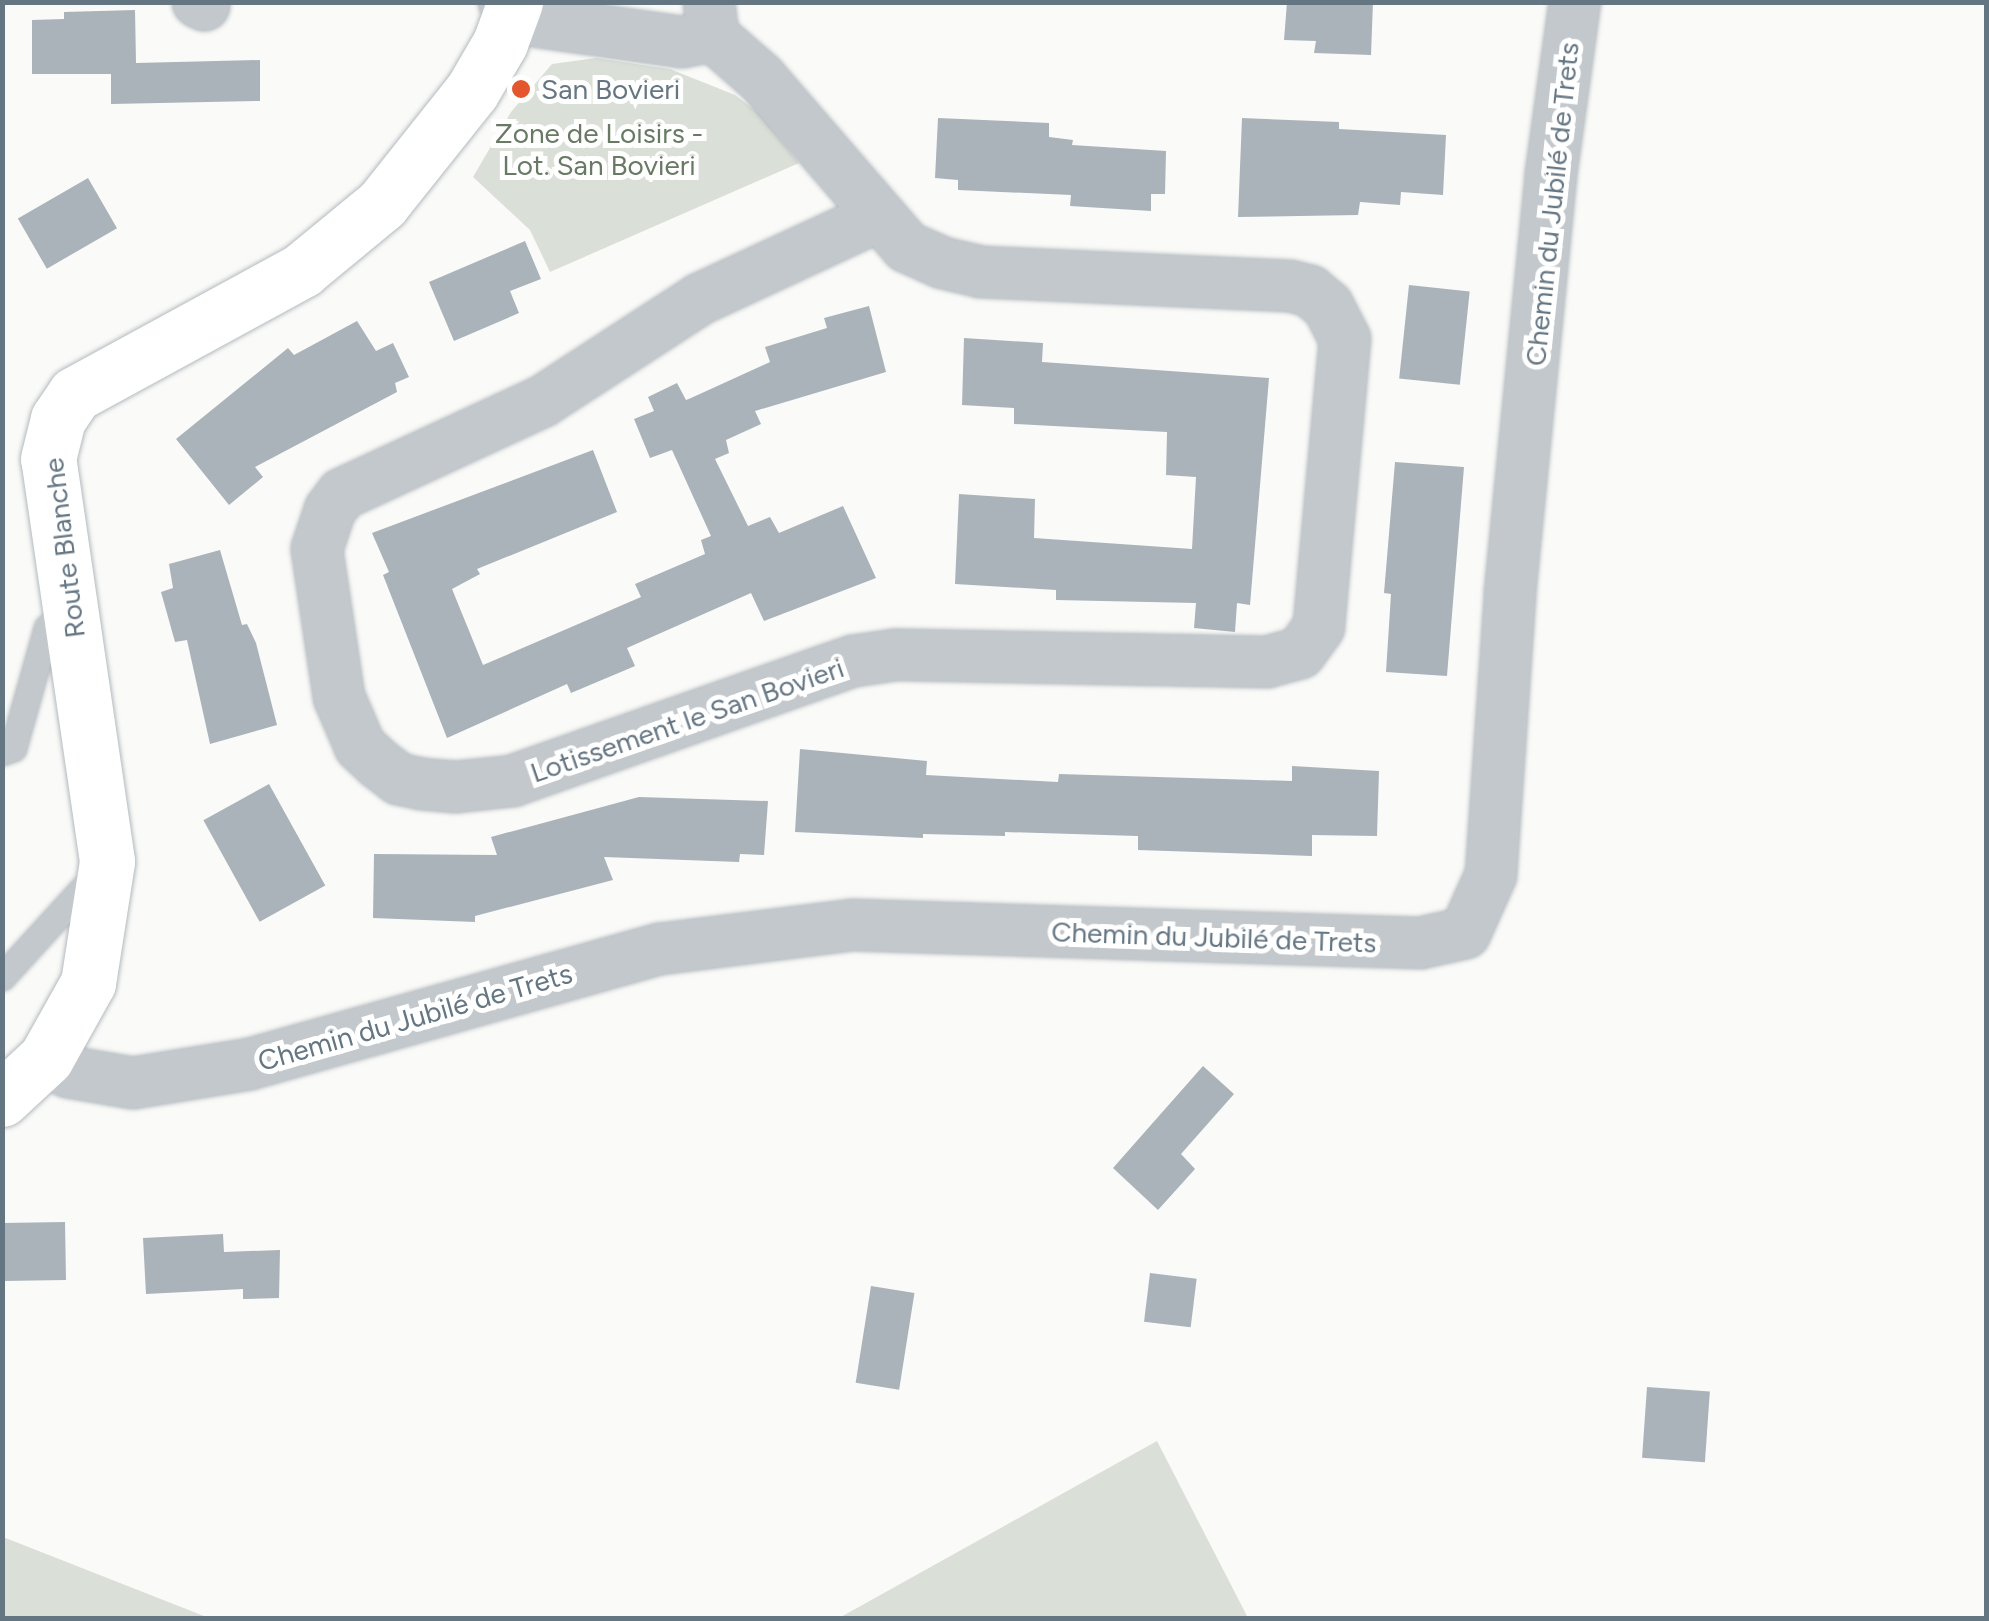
<!DOCTYPE html>
<html>
<head>
<meta charset="utf-8">
<style>
  body { margin:0 }
  #map { position:relative; width:1989px; height:1621px; overflow:hidden; background:#fafaf8; font-family:Figtree,sans-serif }
  div>[style] { position:absolute }
  [style*='--x'] { left:calc(var(--x)*1px); top:calc(var(--y)*1px); width:calc(var(--w)*1px); rotate:calc(var(--a)*1deg) }
  .green>* { inset:0; background:#dadfd7 }
  .building>* { inset:0; background:#aab3b9; transform-origin:0 0 }
  .roads { filter:drop-shadow(0 0 2px #b3babf) drop-shadow(0 0 2px #b3babf) }
  .lane>* { height:25px; margin:-12.5px; padding:0 12.5px; transform-origin:12.5px; border-radius:12.5px; background:#c3c8cc }
  .street>* { height:50px; margin:-25px; padding:0 25px; transform-origin:25px; border-radius:25px; background:#c3c8cc }
  .secondary>* { height:55px; margin:-27.5px; padding:0 27.5px; transform-origin:27.5px; border-radius:27.5px; background:#fff }
  .dots>* { width:28px; height:28px; translate:-50% -50%; box-sizing:border-box; border:5px solid #fff; border-radius:50% }
  span { translate:-50% -50%; white-space:nowrap; text-align:center; line-height:1.15; -webkit-text-stroke:10px #fff; paint-order:stroke }
  .poi-label { font-size:28px; color:#657683 }
  .left { translate:0 -50%; text-align:left }
  .park-label { font-size:28px; color:#687a64 }
  .street-label { font-size:28px; color:#657683 }
  .frame { position:absolute; inset:0; border:5px solid #657683; pointer-events:none }
</style>
</head>
<body>
<div id="map">
  <div class="green">
    <i style="clip-path:polygon(596px 58px,670px 69px,735px 95px,760px 114px,799px 163px,550px 272px,530px 230px,473px 177px,511px 112px,552px 64px)"></i>
    <i style="clip-path:polygon(1157px 1441px,1248px 1618px,839px 1618px)"></i>
    <i style="clip-path:polygon(2px 1537px,3px 1537px,209px 1618px,3px 1618px)"></i>
  </div>
  <div class="building">
    <i style="clip-path:polygon(1287px 2px,1373px 2px,1371px 55px,1314px 53px,1316px 41px,1284px 40px)"></i>
    <i style="clip-path:polygon(135px 10px,136px 63px,260px 60px,260px 101px,111px 104px,111px 74px,32px 74px,32px 20px,64px 19px,64px 12px)"></i>
    <i style="clip-path:polygon(938px 118px,1049px 123px,1049px 137px,1073px 140px,1072px 145px,1166px 151px,1165px 194px,1151px 194px,1151px 211px,1070px 206px,1071px 195px,958px 190px,958px 180px,935px 178px)"></i>
    <i style="clip-path:polygon(1242px 118px,1339px 122px,1339px 129px,1446px 135px,1443px 195px,1401px 192px,1400px 205px,1360px 202px,1358px 215px,1238px 217px)"></i>
    <i style="left:88px;top:178px;width:58px;height:81px;rotate:60deg"></i>
    <i style="clip-path:polygon(525px 241px,541px 279px,510px 291px,519px 313px,454px 341px,429px 282px)"></i>
    <i style="left:1409px;top:285px;width:61px;height:94px;rotate:6deg"></i>
    <i style="clip-path:polygon(869px 306px,886px 372px,755px 411px,761px 424px,726px 440px,729px 453px,715px 459px,748px 526px,770px 517px,779px 533px,843px 506px,876px 578px,764px 621px,751px 593px,627px 648px,635px 666px,571px 693px,567px 684px,447px 738px,383px 575px,389px 572px,372px 533px,593px 450px,617px 512px,477px 569px,480px 574px,452px 589px,483px 665px,641px 597px,635px 584px,705px 554px,701px 540px,711px 536px,672px 450px,650px 458px,634px 419px,654px 411px,648px 397px,677px 383px,686px 400px,691px 398px,770px 362px,765px 347px,827px 328px,824px 318px)"></i>
    <i style="clip-path:polygon(357px 321px,376px 351px,393px 343px,409px 377px,395px 383px,397px 392px,255px 467px,263px 477px,229px 505px,176px 439px,288px 348px,294px 355px)"></i>
    <i style="clip-path:polygon(964px 338px,1043px 343px,1042px 362px,1269px 378px,1250px 605px,1237px 603px,1235px 632px,1194px 628px,1196px 603px,1056px 600px,1056px 590px,955px 584px,959px 494px,1035px 499px,1034px 538px,1192px 549px,1196px 477px,1166px 475px,1167px 432px,1014px 424px,1014px 408px,962px 405px)"></i>
    <i style="clip-path:polygon(1395px 462px,1464px 467px,1447px 676px,1386px 672px,1391px 594px,1384px 593px)"></i>
    <i style="clip-path:polygon(220px 550px,242px 625px,247px 624px,256px 643px,277px 725px,210px 744px,187px 640px,175px 642px,161px 592px,173px 588px,169px 564px)"></i>
    <i style="clip-path:polygon(800px 749px,927px 761px,926px 775px,1058px 782px,1059px 774px,1292px 781px,1292px 766px,1379px 771px,1377px 836px,1312px 835px,1312px 856px,1138px 850px,1138px 836px,1005px 832px,1005px 836px,923px 834px,923px 838px,795px 832px)"></i>
    <i style="left:269px;top:784px;width:116px;height:75px;rotate:61deg"></i>
    <i style="clip-path:polygon(639px 797px,768px 801px,764px 855px,740px 854px,739px 862px,604px 857px,613px 880px,475px 916px,475px 922px,373px 918px,374px 854px,497px 855px,491px 837px)"></i>
    <i style="clip-path:polygon(1203px 1066px,1234px 1094px,1181px 1154px,1195px 1169px,1158px 1210px,1113px 1168px)"></i>
    <i style="left:65px;top:1222px;width:58px;height:63px;rotate:89deg"></i>
    <i style="clip-path:polygon(223px 1234px,224px 1252px,280px 1250px,279px 1298px,243px 1299px,243px 1289px,146px 1294px,143px 1238px)"></i>
    <i style="left:1150px;top:1273px;width:47px;height:49px;rotate:7deg"></i>
    <i style="left:871px;top:1286px;width:44px;height:98px;rotate:9deg"></i>
    <i style="left:1647px;top:1387px;width:63px;height:71px;rotate:4deg"></i>
  </div>
  <div class="roads">
    <div class="lane">
      <i style="--x:2;--y:752;--w:12;--a:-20"></i>
      <i style="--x:13;--y:748;--w:125;--a:-74.2"></i>
      <i style="--x:47;--y:628;--w:29;--a:-44"></i>
      <i style="--x:2;--y:977;--w:139;--a:-47.6"></i>
    </div>
    <div class="street">
      <i style="--x:198;--y:2;--w:7;--a:27"></i>
      <i style="--x:504;--y:2;--w:41;--a:29.1"></i>
      <i style="--x:540;--y:22;--w:143;--a:8"></i>
      <i style="--x:682;--y:42;--w:32;--a:-11"></i>
      <i style="--x:709;--y:2;--w:34;--a:83"></i>
      <i style="--x:713;--y:36;--w:64;--a:41.2"></i>
      <i style="--x:761;--y:78;--w:223;--a:49.2"></i>
      <i style="--x:907;--y:247;--w:39;--a:24"></i>
      <i style="--x:943;--y:263;--w:39;--a:13"></i>
      <i style="--x:981;--y:272;--w:309;--a:2.6"></i>
      <i style="--x:1290;--y:286;--w:21;--a:14"></i>
      <i style="--x:1310;--y:291;--w:23;--a:40"></i>
      <i style="--x:1328;--y:306;--w:37;--a:63"></i>
      <i style="--x:1345;--y:339;--w:289;--a:95.2"></i>
      <i style="--x:1319;--y:627;--w:32;--a:126"></i>
      <i style="--x:1300;--y:653;--w:34;--a:165"></i>
      <i style="--x:1267;--y:662;--w:372;--a:-178.9"></i>
      <i style="--x:895;--y:655;--w:42;--a:171.9"></i>
      <i style="--x:853;--y:661;--w:361;--a:160.6"></i>
      <i style="--x:513;--y:781;--w:57;--a:174"></i>
      <i style="--x:456;--y:787;--w:34;--a:-175"></i>
      <i style="--x:422;--y:784;--w:24;--a:-168"></i>
      <i style="--x:399;--y:779;--w:26;--a:-143"></i>
      <i style="--x:378;--y:763;--w:25;--a:-137"></i>
      <i style="--x:360;--y:746;--w:53;--a:-113.2"></i>
      <i style="--x:339;--y:697;--w:150;--a:-98.5"></i>
      <i style="--x:317;--y:549;--w:41;--a:-71.6"></i>
      <i style="--x:330;--y:510;--w:20;--a:-53"></i>
      <i style="--x:342;--y:494;--w:221;--a:-24.8"></i>
      <i style="--x:543;--y:401;--w:187;--a:-33"></i>
      <i style="--x:700;--y:299;--w:195;--a:-24.9"></i>
      <i style="--x:46;--y:1058;--w:26;--a:32"></i>
      <i style="--x:68;--y:1072;--w:66;--a:9.6"></i>
      <i style="--x:133;--y:1083;--w:119;--a:-9.2"></i>
      <i style="--x:250;--y:1064;--w:426;--a:-15.7"></i>
      <i style="--x:660;--y:949;--w:194;--a:-7.1"></i>
      <i style="--x:853;--y:925;--w:567;--a:1.82"></i>
      <i style="--x:1420;--y:943;--w:46;--a:-12.5"></i>
      <i style="--x:1465;--y:933;--w:64;--a:-65.9"></i>
      <i style="--x:1491;--y:875;--w:283;--a:-86.1"></i>
      <i style="--x:1510;--y:593;--w:421;--a:-84.4"></i>
      <i style="--x:1551;--y:174;--w:174;--a:-82.1"></i>
    </div>
    <div class="secondary">
      <i style="--x:2;--y:1099;--w:60;--a:-43"></i>
      <i style="--x:46;--y:1058;--w:86;--a:-60.8"></i>
      <i style="--x:88;--y:983;--w:123;--a:-81.1"></i>
      <i style="--x:107;--y:861;--w:406;--a:-98.3"></i>
      <i style="--x:48;--y:459;--w:41;--a:-76"></i>
      <i style="--x:58;--y:419;--w:30;--a:-56"></i>
      <i style="--x:75;--y:394;--w:259;--a:-28.6"></i>
      <i style="--x:302;--y:270;--w:104;--a:-39.5"></i>
      <i style="--x:382;--y:204;--w:144;--a:-51.5"></i>
      <i style="--x:472;--y:91;--w:56;--a:-59.7"></i>
      <i style="--x:500;--y:43;--w:44;--a:-69.9"></i>
    </div>
  </div>
  <div class="dots">
    <i style="left:521px;top:89px;background:#e4572e"></i>
  </div>
  <div class="poi-label">
    <span class="left" style="left:541px;top:89px">San Bovieri</span>
  </div>
  <div class="park-label">
    <span style="left:599px;top:149px">Zone de Loisirs -<br>Lot. San Bovieri</span>
  </div>
  <div class="street-label">
    <span style="left:1552px;top:204px;rotate:-84deg">Chemin du Jubilé de Trets</span>
    <span style="left:64px;top:548px;rotate:-97deg">Route Blanche</span>
    <span style="left:687px;top:720px;rotate:-19deg">Lotissement le San Bovieri</span>
    <span style="left:1214px;top:937px;rotate:2deg">Chemin du Jubilé de Trets</span>
    <span style="left:415px;top:1017px;rotate:-16deg">Chemin du Jubilé de Trets</span>
  </div>
  <div class="frame"></div>
</div>
</body>
</html>
